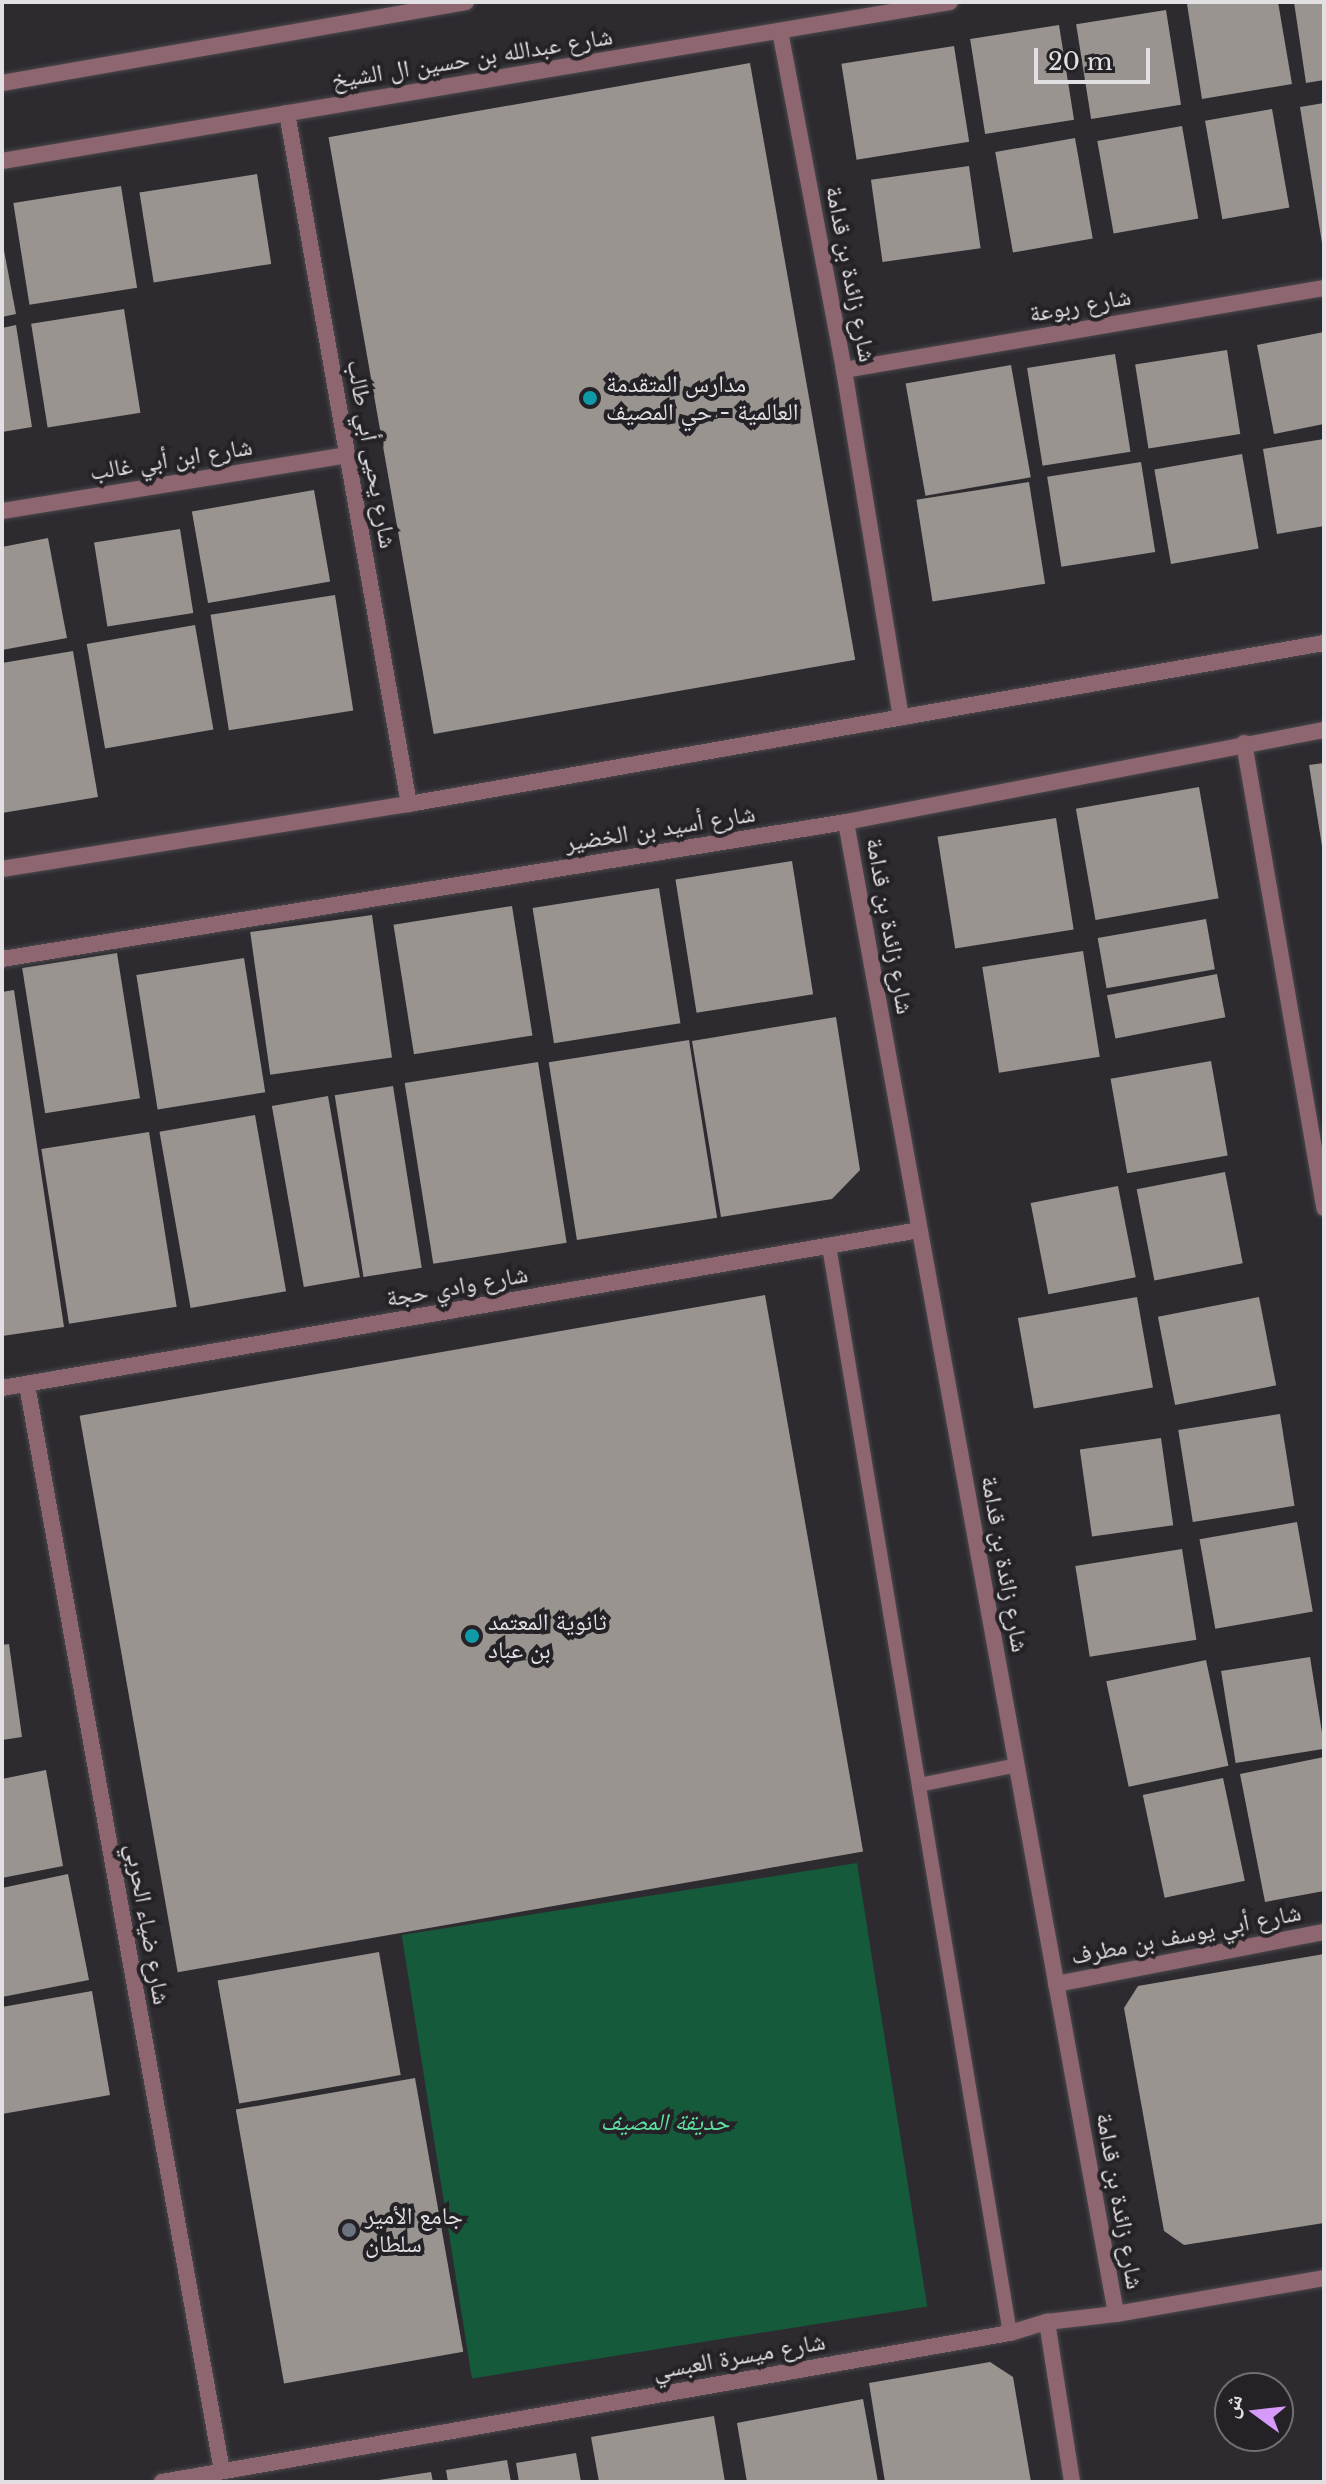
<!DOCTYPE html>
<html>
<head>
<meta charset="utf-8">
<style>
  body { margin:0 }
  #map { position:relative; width:1326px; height:2484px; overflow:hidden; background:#2d2b30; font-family:"Libre Baskerville","Noto Naskh Arabic",serif }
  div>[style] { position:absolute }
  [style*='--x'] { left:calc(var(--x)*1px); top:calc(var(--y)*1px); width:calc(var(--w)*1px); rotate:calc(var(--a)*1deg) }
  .green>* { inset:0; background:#145a3b; transform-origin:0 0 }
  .building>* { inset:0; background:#9a9491; transform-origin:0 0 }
  .roads { filter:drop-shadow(0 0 2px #4a484d) drop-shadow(0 0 2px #4a484d) }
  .service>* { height:14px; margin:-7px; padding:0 7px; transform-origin:7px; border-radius:7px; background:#8e666f }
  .minor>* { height:16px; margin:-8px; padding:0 8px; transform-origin:8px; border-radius:8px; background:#8e666f }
  .tertiary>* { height:16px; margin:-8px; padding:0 8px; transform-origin:8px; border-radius:8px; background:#8e666f }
  .dots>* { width:22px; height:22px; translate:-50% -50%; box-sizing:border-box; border:4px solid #242226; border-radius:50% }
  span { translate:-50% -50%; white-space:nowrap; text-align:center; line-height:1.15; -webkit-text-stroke:8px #242226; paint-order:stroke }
  .street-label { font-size:24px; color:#e2e0e3 }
  .poi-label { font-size:24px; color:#e2e0e3 }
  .left { translate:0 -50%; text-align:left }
  .park-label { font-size:24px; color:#5ee1a1; font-style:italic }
  .frame { position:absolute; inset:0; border:4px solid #e2e0e3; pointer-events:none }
  .north { position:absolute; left:1214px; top:2372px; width:80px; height:80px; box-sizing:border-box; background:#242226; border:2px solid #706e72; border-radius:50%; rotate:285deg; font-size:22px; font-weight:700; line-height:32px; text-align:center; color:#e2e0e3 }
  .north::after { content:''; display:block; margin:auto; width:28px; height:36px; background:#d69bfa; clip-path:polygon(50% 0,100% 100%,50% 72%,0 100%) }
  .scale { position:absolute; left:1034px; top:48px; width:116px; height:36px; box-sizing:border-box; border:4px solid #e2e0e3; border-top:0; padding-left:10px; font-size:24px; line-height:28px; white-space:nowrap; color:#e2e0e3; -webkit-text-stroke:6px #242226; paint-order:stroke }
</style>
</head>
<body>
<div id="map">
  <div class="green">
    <i style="left:857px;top:1863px;width:449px;height:461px;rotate:81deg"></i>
  </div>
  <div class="building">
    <i style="clip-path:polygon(1202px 2px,1278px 2px,1292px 84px,1202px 99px,1187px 4px)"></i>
    <i style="clip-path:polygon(1294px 2px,1324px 2px,1324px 80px,1306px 83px)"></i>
    <i style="left:1166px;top:10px;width:96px;height:91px;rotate:81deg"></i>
    <i style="left:1059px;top:25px;width:96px;height:90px;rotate:81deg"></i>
    <i style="left:954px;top:46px;width:97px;height:114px;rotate:81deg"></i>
    <i style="left:750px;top:63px;width:606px;height:428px;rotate:80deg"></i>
    <i style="clip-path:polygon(1324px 103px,1324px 243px,1322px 243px,1300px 107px)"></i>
    <i style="left:1272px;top:109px;width:100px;height:68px;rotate:80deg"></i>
    <i style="left:1182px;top:126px;width:94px;height:86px;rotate:80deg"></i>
    <i style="left:1075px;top:138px;width:102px;height:81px;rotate:80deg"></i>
    <i style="left:969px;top:166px;width:83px;height:99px;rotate:82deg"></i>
    <i style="left:257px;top:174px;width:91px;height:119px;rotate:81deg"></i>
    <i style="left:121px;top:186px;width:103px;height:109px;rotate:81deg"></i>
    <i style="clip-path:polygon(2px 240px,16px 314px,2px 317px)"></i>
    <i style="left:124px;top:309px;width:105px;height:94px;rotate:81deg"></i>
    <i style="clip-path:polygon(16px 325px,32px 427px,2px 432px,2px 328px)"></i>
    <i style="clip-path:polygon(1324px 332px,1324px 424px,1274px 434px,1257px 345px)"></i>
    <i style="left:1227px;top:350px;width:85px;height:93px;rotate:81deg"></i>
    <i style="left:1115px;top:354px;width:99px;height:89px;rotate:81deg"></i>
    <i style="left:1011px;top:365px;width:114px;height:107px;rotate:80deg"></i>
    <i style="clip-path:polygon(1324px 439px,1324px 526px,1277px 534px,1263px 449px)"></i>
    <i style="left:1242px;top:454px;width:96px;height:89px;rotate:80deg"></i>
    <i style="left:1141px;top:462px;width:91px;height:95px;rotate:81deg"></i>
    <i style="left:1029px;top:482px;width:103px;height:114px;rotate:81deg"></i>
    <i style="left:314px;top:490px;width:93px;height:124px;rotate:80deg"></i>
    <i style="left:180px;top:529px;width:85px;height:87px;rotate:81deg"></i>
    <i style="clip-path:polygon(48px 538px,67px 638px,2px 650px,2px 547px)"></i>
    <i style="left:335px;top:595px;width:117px;height:126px;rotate:81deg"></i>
    <i style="left:195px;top:625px;width:106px;height:110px;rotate:80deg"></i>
    <i style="clip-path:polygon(73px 651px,98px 797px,2px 813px,2px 663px)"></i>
    <i style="clip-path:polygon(1324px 763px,1324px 846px,1322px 846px,1309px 765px)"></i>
    <i style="left:1199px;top:787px;width:113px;height:125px;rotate:80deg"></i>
    <i style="left:1056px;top:818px;width:113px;height:120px;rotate:81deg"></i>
    <i style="left:792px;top:861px;width:135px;height:118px;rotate:81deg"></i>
    <i style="left:659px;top:888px;width:137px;height:128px;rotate:81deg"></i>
    <i style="left:512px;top:906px;width:131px;height:120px;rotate:81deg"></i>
    <i style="left:372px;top:915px;width:144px;height:123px;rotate:82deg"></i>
    <i style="left:1206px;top:919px;width:51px;height:110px;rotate:80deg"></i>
    <i style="left:1083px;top:951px;width:107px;height:102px;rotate:81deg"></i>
    <i style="left:117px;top:953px;width:147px;height:96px;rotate:81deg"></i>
    <i style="left:244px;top:958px;width:136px;height:109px;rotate:81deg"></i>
    <i style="left:1217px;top:974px;width:44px;height:112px;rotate:79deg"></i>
    <i style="clip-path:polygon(14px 990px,64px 1327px,2px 1336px,2px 992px)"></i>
    <i style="clip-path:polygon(836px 1017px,860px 1170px,832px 1199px,721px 1217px,692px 1041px)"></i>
    <i style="left:689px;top:1040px;width:180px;height:142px;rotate:81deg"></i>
    <i style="left:1211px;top:1061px;width:96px;height:102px;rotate:80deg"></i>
    <i style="left:538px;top:1062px;width:183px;height:135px;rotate:81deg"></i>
    <i style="left:393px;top:1086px;width:184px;height:59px;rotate:81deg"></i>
    <i style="left:328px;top:1096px;width:184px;height:57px;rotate:80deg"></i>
    <i style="left:255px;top:1115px;width:179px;height:97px;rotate:80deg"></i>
    <i style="left:149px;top:1132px;width:177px;height:109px;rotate:81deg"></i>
    <i style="left:1225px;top:1172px;width:93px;height:90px;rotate:79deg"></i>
    <i style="left:1118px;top:1186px;width:93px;height:89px;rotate:79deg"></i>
    <i style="left:765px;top:1295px;width:565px;height:696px;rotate:80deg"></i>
    <i style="left:1137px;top:1297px;width:92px;height:121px;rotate:80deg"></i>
    <i style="left:1259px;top:1297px;width:90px;height:103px;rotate:79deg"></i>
    <i style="left:1280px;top:1414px;width:93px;height:103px;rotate:81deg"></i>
    <i style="left:1161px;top:1438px;width:88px;height:82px;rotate:82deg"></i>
    <i style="left:1297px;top:1522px;width:91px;height:99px;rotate:80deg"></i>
    <i style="left:1182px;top:1549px;width:92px;height:108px;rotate:81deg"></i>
    <i style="clip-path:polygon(9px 1644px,22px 1737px,2px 1740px,2px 1645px)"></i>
    <i style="left:1310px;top:1657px;width:93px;height:90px;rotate:81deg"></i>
    <i style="left:1206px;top:1660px;width:108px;height:102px;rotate:78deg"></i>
    <i style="clip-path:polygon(1324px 1757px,1324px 1891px,1265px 1902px,1240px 1774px)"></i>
    <i style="clip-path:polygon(46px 1770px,63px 1866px,2px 1878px,2px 1779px)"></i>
    <i style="left:1223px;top:1778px;width:105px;height:82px;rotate:78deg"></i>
    <i style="clip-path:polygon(68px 1874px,89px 1980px,2px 1997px,2px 1888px)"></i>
    <i style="left:379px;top:1952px;width:125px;height:164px;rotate:80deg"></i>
    <i style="clip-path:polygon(1324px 1954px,1324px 2223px,1184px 2245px,1164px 2231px,1124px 2008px,1138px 1986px)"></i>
    <i style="clip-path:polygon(92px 1991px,110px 2095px,2px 2114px,2px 2007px)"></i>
    <i style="left:415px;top:2078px;width:278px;height:182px;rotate:80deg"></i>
    <i style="clip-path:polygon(990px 2362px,1013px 2377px,1031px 2482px,885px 2482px,869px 2383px)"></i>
    <i style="clip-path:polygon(863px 2399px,878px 2482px,747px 2482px,737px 2423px)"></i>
    <i style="clip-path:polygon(714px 2416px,725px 2482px,599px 2482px,591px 2437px)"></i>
    <i style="clip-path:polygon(576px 2453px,581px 2482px,519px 2482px,516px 2463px)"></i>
    <i style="clip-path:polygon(507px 2460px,511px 2482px,448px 2482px,446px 2470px)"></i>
    <i style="clip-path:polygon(431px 2472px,433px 2482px,379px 2482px,379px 2480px)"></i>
  </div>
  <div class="roads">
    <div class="service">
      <i style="--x:829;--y:1246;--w:1102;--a:80.55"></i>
      <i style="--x:919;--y:1785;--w:100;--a:-11.5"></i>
    </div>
    <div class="minor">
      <i style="--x:780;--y:31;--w:345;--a:79.3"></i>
      <i style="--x:844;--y:370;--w:352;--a:80.7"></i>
      <i style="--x:287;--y:113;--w:702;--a:79.99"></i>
      <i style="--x:844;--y:370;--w:487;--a:-9.7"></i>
      <i style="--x:2;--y:511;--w:350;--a:-9.2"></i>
      <i style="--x:1244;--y:743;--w:472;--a:80.2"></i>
      <i style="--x:846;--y:822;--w:1516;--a:79.74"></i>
      <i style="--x:27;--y:1385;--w:1103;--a:79.82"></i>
      <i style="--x:2;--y:1388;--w:931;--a:-9.77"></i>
      <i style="--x:1056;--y:1984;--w:273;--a:-11"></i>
      <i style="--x:1047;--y:2322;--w:162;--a:81.1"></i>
      <i style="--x:162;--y:2482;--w:861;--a:-9.97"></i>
      <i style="--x:1010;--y:2333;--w:39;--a:-17"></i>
      <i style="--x:1047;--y:2322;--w:69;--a:-6.6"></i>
      <i style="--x:1116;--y:2314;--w:211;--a:-9.8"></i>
    </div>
    <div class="tertiary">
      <i style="--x:2;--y:83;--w:471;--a:-9.9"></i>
      <i style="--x:2;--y:161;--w:961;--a:-9.52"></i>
      <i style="--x:2;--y:869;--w:412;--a:-9.1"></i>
      <i style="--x:409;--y:804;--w:929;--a:-9.98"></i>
      <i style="--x:2;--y:959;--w:855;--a:-9.22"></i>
      <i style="--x:846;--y:822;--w:487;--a:-10.9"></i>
    </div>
  </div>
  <div class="dots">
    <i style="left:590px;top:398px;background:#0f9aa8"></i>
    <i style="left:472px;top:1636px;background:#0f9aa8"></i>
    <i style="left:349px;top:2230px;background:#6b7280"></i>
  </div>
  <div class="street-label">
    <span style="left:472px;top:58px;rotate:-9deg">شارع عبدالله بن حسين ال الشيخ</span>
    <span style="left:851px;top:274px;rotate:79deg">شارع زائدة بن قدامة</span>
    <span style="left:1080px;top:305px;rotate:-10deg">شارع ربوعة</span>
    <span style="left:372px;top:454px;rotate:80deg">شارع يحيى أبي طالب</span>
    <span style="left:171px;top:459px;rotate:-9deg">شارع ابن أبي غالب</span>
    <span style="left:660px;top:828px;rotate:-9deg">شارع أسيد بن الخضير</span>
    <span style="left:890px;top:926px;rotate:80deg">شارع زائدة بن قدامة</span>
    <span style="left:457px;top:1286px;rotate:-10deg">شارع وادي حجة</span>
    <span style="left:1005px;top:1564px;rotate:80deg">شارع زائدة بن قدامة</span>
    <span style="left:148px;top:1924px;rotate:80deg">شارع ضياء الحربي</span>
    <span style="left:1186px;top:1934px;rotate:-11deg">شارع أبي يوسف بن مطرف</span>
    <span style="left:1120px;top:2201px;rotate:80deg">شارع زائدة بن قدامة</span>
    <span style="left:739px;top:2356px;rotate:-10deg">شارع ميسرة العبسي</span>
  </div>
  <div class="poi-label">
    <span class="left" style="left:606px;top:398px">مدارس المتقدمة<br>العالمية - حي المصيف</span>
    <span class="left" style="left:488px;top:1636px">ثانوية المعتمد<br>بن عباد</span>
    <span class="left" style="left:365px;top:2230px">جامع الأمير<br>سلطان</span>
  </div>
  <div class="park-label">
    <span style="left:665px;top:2122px">حديقة المصيف</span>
  </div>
  <div class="frame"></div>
  <div class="north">ش</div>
  <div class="scale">20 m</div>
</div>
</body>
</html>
